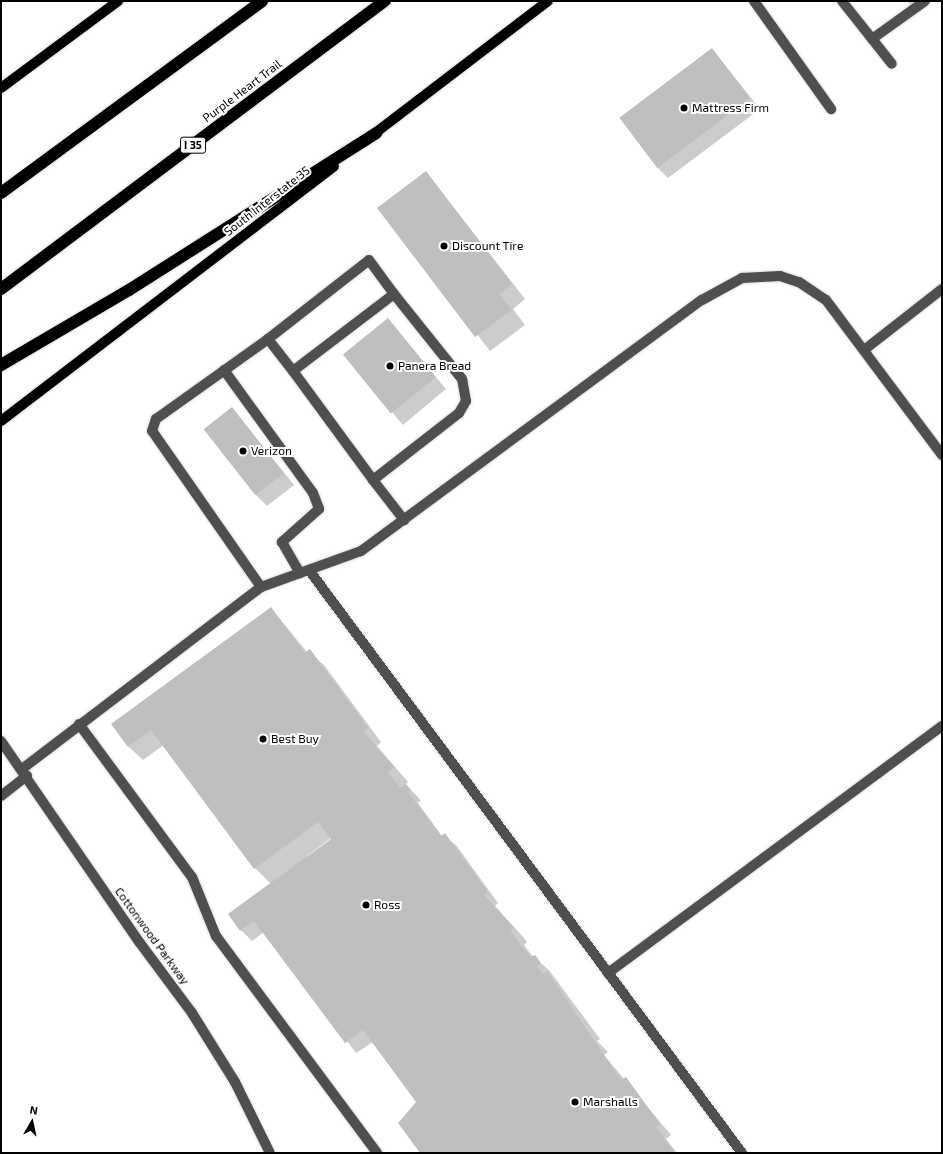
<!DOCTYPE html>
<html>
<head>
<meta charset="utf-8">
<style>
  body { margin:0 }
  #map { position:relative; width:943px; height:1154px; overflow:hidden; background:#fff; font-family:"Exo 2",sans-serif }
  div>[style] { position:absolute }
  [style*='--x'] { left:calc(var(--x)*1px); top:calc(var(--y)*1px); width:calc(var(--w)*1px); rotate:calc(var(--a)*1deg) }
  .shadow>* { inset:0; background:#0003; transform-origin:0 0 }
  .building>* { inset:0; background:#bfbfbf; transform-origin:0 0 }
  .roads { filter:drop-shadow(0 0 1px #dbdbdb) drop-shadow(0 0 1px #dbdbdb) }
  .minor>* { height:10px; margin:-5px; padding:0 5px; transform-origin:5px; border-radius:5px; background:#4f4f4f }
  .major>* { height:10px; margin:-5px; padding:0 5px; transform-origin:5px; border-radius:5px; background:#000 }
  .highway>* { height:12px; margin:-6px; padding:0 6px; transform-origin:6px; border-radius:6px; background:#000 }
  .dots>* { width:11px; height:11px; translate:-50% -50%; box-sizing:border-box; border:2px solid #fff; border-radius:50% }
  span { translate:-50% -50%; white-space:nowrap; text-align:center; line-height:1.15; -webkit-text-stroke:4px #fff; paint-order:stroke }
  .shield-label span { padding:1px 3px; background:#fff; border:1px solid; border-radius:3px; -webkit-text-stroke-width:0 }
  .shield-label { font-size:11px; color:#000; font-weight:700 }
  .street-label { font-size:12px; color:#000 }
  .poi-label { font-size:12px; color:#000 }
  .left { translate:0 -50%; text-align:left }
  .frame { position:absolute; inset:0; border:2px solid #000; pointer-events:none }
  .north { position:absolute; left:12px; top:1102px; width:40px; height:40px; -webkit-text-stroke:3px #fff; paint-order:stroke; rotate:9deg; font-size:11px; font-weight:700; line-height:16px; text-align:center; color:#000 }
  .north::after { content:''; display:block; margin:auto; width:14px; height:18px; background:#000; clip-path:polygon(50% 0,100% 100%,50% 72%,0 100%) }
</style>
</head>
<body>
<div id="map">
  <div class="shadow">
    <i style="clip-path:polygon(907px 1px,925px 1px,915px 8px)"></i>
    <i style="clip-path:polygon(712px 49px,760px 109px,668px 178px,657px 167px)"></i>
    <i style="clip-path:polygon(426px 172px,525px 299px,513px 309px,525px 325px,490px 351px,378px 208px)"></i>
    <i style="left:388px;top:320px;width:90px;height:56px;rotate:50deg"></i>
    <i style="clip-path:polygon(232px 408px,294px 485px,267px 506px,256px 495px)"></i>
    <i style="clip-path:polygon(evenodd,271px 608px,307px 652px,324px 665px,381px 742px,377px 746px,408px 782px,401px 789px,406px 785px,417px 796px,421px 801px,418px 803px,442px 836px,456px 845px,498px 903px,495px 906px,524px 938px,527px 942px,524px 945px,533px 957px,549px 970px,600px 1039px,597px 1041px,608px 1052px,604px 1055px,671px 1135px,666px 1139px,677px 1153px,422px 1153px,417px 1102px,373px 1042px,356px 1053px,264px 932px,252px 941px,241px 930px,271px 884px,255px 868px,164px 745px,143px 760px,128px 746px,271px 608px,331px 838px,332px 839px,308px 857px,307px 856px,331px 838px)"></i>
  </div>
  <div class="building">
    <i style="left:712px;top:48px;width:63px;height:116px;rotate:53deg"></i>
    <i style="clip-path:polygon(426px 171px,512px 284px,499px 294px,512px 310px,475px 337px,377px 208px)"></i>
    <i style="left:388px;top:318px;width:76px;height:58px;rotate:51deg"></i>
    <i style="left:232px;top:407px;width:84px;height:36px;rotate:52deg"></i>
    <i style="clip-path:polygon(271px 607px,305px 653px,310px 649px,368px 728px,363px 731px,394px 767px,388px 772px,400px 788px,406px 784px,411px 790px,408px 792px,441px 836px,445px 833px,488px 892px,484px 895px,514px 928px,510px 930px,530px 957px,535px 955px,541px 963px,537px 966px,543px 974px,547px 971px,621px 1080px,626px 1077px,660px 1124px,656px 1127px,675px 1153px,420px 1153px,398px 1123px,416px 1102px,363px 1030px,345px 1043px,254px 921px,240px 931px,228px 914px,331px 839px,318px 822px,254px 869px,151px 730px,128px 747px,111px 724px)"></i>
  </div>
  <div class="roads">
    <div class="minor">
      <i style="--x:754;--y:1;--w:133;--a:54.5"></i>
      <i style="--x:842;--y:1;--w:80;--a:51.6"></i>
      <i style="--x:872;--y:39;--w:65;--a:-35.6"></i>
      <i style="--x:268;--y:339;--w:128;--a:-38"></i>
      <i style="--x:369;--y:260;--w:42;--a:53.7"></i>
      <i style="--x:864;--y:350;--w:99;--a:-38"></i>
      <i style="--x:224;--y:370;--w:152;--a:54.1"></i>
      <i style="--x:313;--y:493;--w:17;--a:69"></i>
      <i style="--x:319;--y:509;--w:50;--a:138.3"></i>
      <i style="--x:282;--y:542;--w:36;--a:60"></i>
      <i style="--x:373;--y:480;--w:109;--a:-37.9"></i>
      <i style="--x:459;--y:413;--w:14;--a:-60"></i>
      <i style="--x:466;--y:401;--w:22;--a:-100"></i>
      <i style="--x:462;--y:379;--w:109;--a:-128.7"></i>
      <i style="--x:394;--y:294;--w:127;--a:142.7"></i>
      <i style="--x:293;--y:371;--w:135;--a:53.7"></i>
      <i style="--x:373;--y:480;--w:51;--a:52.2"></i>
      <i style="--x:309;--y:570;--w:726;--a:53.4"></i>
      <i style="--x:261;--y:587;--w:190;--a:-124.9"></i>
      <i style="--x:152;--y:431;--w:13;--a:-72"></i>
      <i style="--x:156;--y:419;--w:138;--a:-35.5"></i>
      <i style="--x:268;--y:339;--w:41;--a:52"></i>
      <i style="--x:79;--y:724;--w:190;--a:53.6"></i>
      <i style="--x:192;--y:877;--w:64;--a:67.9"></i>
      <i style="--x:216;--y:936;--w:270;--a:53.4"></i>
      <i style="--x:1;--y:741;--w:245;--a:55.5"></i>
      <i style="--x:140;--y:943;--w:87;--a:53.4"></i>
      <i style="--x:192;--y:1013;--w:81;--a:58.1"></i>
      <i style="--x:235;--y:1082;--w:79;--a:63.8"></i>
      <i style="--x:22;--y:769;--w:300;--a:-37.3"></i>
      <i style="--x:261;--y:587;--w:106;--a:-19.8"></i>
      <i style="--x:361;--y:551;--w:423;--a:-36.4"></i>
      <i style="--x:702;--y:300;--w:46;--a:-28.8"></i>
      <i style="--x:742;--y:278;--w:38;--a:-3"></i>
      <i style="--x:780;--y:276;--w:20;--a:18"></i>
      <i style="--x:799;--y:282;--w:32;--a:34"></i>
      <i style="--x:826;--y:300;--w:194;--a:53.2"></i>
      <i style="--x:1;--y:796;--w:33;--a:-38"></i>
      <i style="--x:608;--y:973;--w:415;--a:-36.5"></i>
    </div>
    <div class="major">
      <i style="--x:1;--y:88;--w:146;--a:-36.6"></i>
      <i style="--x:370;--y:137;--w:224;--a:-37.4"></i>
      <i style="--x:1;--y:421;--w:419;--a:-37.4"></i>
    </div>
    <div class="highway">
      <i style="--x:1;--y:193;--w:324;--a:-36.3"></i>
      <i style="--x:1;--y:289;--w:480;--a:-36.9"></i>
      <i style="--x:1;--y:365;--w:148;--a:-30.4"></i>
      <i style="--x:129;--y:290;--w:293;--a:-32.4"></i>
    </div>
  </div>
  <div class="dots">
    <i style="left:684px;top:108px;background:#000"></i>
    <i style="left:444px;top:246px;background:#000"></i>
    <i style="left:390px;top:366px;background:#000"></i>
    <i style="left:243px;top:451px;background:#000"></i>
    <i style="left:263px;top:739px;background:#000"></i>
    <i style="left:366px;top:905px;background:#000"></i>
    <i style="left:575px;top:1102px;background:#000"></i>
  </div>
  <div class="shield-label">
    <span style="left:193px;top:145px">I 35</span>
  </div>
  <div class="street-label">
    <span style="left:242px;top:91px;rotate:-37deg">Purple Heart Trail</span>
    <span style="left:267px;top:201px;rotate:-38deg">South Interstate 35</span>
    <span style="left:152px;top:936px;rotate:54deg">Cottonwood Parkway</span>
  </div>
  <div class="poi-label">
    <span class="left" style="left:692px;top:108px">Mattress Firm</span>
    <span class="left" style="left:452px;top:246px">Discount Tire</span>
    <span class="left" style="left:398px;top:366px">Panera Bread</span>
    <span class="left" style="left:251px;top:451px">Verizon</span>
    <span class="left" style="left:271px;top:739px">Best Buy</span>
    <span class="left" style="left:374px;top:905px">Ross</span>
    <span class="left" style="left:583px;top:1102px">Marshalls</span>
  </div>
  <div class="frame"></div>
  <div class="north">N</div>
</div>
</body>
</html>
